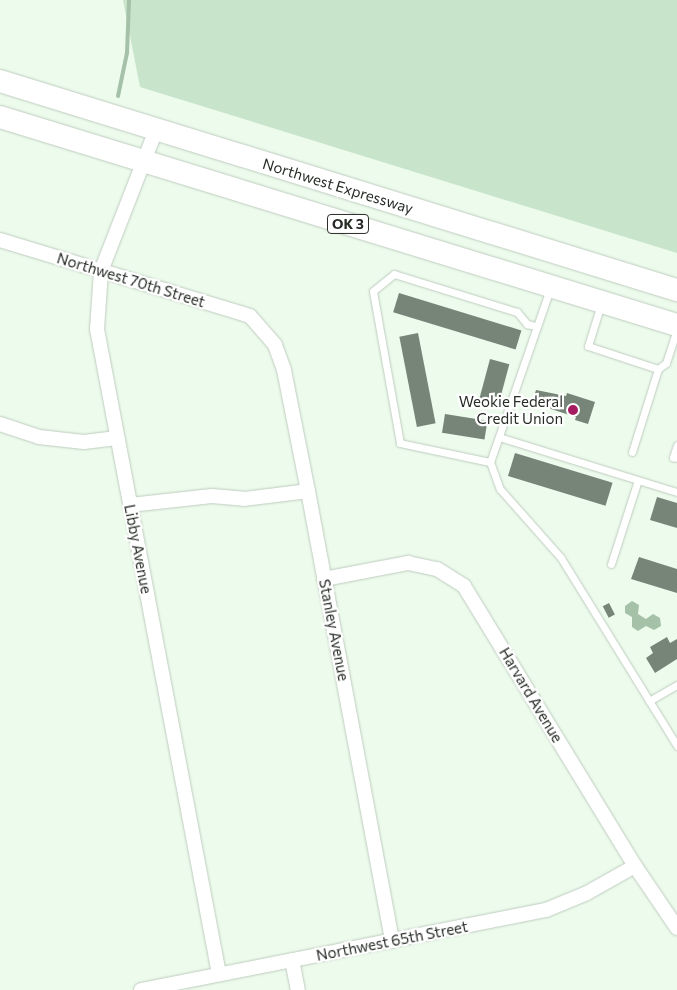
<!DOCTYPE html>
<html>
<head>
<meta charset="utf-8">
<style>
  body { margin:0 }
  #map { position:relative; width:677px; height:990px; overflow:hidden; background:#edfbed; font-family:Commissioner,sans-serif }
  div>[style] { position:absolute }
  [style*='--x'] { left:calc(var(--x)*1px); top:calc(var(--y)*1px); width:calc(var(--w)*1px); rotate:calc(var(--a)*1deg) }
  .green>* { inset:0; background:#c8e4ca }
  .water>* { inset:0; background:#a5c1a7 }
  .stream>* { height:4px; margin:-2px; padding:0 2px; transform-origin:2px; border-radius:2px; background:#a5c1a7 }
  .building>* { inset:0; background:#778478; transform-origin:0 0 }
  .roads { filter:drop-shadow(0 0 1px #beccbf) drop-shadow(0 0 1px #beccbf) }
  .service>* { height:7px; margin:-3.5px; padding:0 3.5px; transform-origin:3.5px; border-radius:3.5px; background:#fff }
  .minor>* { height:14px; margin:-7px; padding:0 7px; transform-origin:7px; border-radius:7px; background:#fff }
  .trunk>* { height:22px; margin:-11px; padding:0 11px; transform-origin:11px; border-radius:11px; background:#fff }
  .dots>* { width:14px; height:14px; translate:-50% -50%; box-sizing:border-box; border:2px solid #fff; border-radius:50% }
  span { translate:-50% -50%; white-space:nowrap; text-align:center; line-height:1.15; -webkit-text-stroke:4.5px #fff; paint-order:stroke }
  .shield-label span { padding:1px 4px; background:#fff; border:1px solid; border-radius:4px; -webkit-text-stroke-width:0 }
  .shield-label { font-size:14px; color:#272c27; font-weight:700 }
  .street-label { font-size:15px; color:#272c27 }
  .poi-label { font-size:15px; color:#272c27 }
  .right { translate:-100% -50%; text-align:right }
</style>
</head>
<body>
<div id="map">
  <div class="green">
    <i style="clip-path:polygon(123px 0,677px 0,677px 253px,140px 87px)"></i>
  </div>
  <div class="water">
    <i style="clip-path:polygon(632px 601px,639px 605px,638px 614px,646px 619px,653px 614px,660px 618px,661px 626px,654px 630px,646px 626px,638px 631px,632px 627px,632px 617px,625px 613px,625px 606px)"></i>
  </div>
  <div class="stream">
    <i style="--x:118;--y:96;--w:44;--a:-78.2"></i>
    <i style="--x:127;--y:53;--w:53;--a:-87.8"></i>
  </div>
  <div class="building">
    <i style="left:399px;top:293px;width:128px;height:20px;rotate:17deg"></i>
    <i style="left:418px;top:333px;width:92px;height:19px;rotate:79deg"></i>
    <i style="left:490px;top:359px;width:20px;height:44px;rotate:15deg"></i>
    <i style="clip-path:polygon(536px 390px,566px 396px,567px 393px,595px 402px,588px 424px,575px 420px,576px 417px,532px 403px)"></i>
    <i style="left:445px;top:414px;width:43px;height:19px;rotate:9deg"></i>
    <i style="left:515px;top:453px;width:102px;height:24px;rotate:17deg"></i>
    <i style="clip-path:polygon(657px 497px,677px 503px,677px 528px,650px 520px)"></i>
    <i style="clip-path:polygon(639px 557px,677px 569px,677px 593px,631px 579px)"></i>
    <i style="left:609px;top:603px;width:13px;height:7px;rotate:63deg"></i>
    <i style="clip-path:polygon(667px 637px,670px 643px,677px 639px,677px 659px,655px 673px,646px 658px,653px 653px,650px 647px)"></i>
  </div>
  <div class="roads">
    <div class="service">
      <i style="--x:550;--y:289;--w:183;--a:109.1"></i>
      <i style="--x:490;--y:462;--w:29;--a:70"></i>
      <i style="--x:500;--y:489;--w:92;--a:48.5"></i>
      <i style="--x:561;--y:558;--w:221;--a:58.3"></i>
      <i style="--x:601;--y:304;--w:44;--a:107.2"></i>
      <i style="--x:588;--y:346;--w:74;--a:18.2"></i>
      <i style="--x:658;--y:369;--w:10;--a:-37"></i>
      <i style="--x:666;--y:363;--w:36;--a:-72"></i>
      <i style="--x:499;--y:437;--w:186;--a:17.2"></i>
      <i style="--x:677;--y:445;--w:13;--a:108"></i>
      <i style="--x:673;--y:457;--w:4;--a:14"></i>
      <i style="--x:632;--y:452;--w:87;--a:-72.6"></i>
      <i style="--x:490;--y:462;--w:92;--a:-168.1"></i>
      <i style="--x:400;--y:443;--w:154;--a:-100.1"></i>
      <i style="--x:373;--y:291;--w:27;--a:-39"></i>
      <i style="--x:394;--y:274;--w:129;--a:17.2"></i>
      <i style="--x:517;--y:312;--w:16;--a:50"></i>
      <i style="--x:527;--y:324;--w:8;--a:14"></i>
      <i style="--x:611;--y:564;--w:88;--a:-72.2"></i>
      <i style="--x:649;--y:701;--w:32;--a:-30"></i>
    </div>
    <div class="minor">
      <i style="--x:156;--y:130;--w:151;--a:111.3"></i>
      <i style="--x:101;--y:271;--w:58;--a:93.9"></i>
      <i style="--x:97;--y:329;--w:656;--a:79.29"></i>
      <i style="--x:0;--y:240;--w:261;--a:16.9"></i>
      <i style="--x:250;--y:316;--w:38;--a:49"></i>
      <i style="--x:275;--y:345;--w:27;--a:70"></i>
      <i style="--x:284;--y:370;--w:123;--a:78.8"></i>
      <i style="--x:308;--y:491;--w:458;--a:79.4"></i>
      <i style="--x:0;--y:424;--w:41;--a:18.4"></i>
      <i style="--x:39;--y:437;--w:45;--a:6.3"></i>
      <i style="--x:84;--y:442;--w:33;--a:-7"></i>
      <i style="--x:130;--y:505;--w:82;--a:-6.3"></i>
      <i style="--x:212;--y:496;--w:32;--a:5"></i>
      <i style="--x:244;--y:499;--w:64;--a:-7.1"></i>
      <i style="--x:324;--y:579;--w:86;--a:-10.8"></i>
      <i style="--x:408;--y:563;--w:30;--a:12"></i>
      <i style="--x:437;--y:569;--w:32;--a:32"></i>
      <i style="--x:464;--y:586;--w:328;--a:58.6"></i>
      <i style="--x:635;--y:866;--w:75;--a:55.9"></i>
      <i style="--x:292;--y:960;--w:31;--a:79"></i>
      <i style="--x:141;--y:990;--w:413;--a:-11.2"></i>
      <i style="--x:546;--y:910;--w:44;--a:-22.5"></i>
      <i style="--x:587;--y:893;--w:55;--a:-29.4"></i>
    </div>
    <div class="trunk">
      <i style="--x:0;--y:81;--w:709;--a:17.16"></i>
      <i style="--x:0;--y:117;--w:708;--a:17.08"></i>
    </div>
  </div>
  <div class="dots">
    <i style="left:573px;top:410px;background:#a71c60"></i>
  </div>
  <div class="shield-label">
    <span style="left:348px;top:224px">OK 3</span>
  </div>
  <div class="street-label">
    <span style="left:338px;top:186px;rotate:17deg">Northwest Expressway</span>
    <span style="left:131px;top:280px;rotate:17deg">Northwest 70th Street</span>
    <span style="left:138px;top:549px;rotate:79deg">Libby Avenue</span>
    <span style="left:334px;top:630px;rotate:79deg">Stanley Avenue</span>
    <span style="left:531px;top:695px;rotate:59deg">Harvard Avenue</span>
    <span style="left:392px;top:941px;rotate:-11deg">Northwest 65th Street</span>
  </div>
  <div class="poi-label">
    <span class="right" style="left:563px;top:410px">Weokie Federal<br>Credit Union</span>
  </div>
</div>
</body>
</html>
